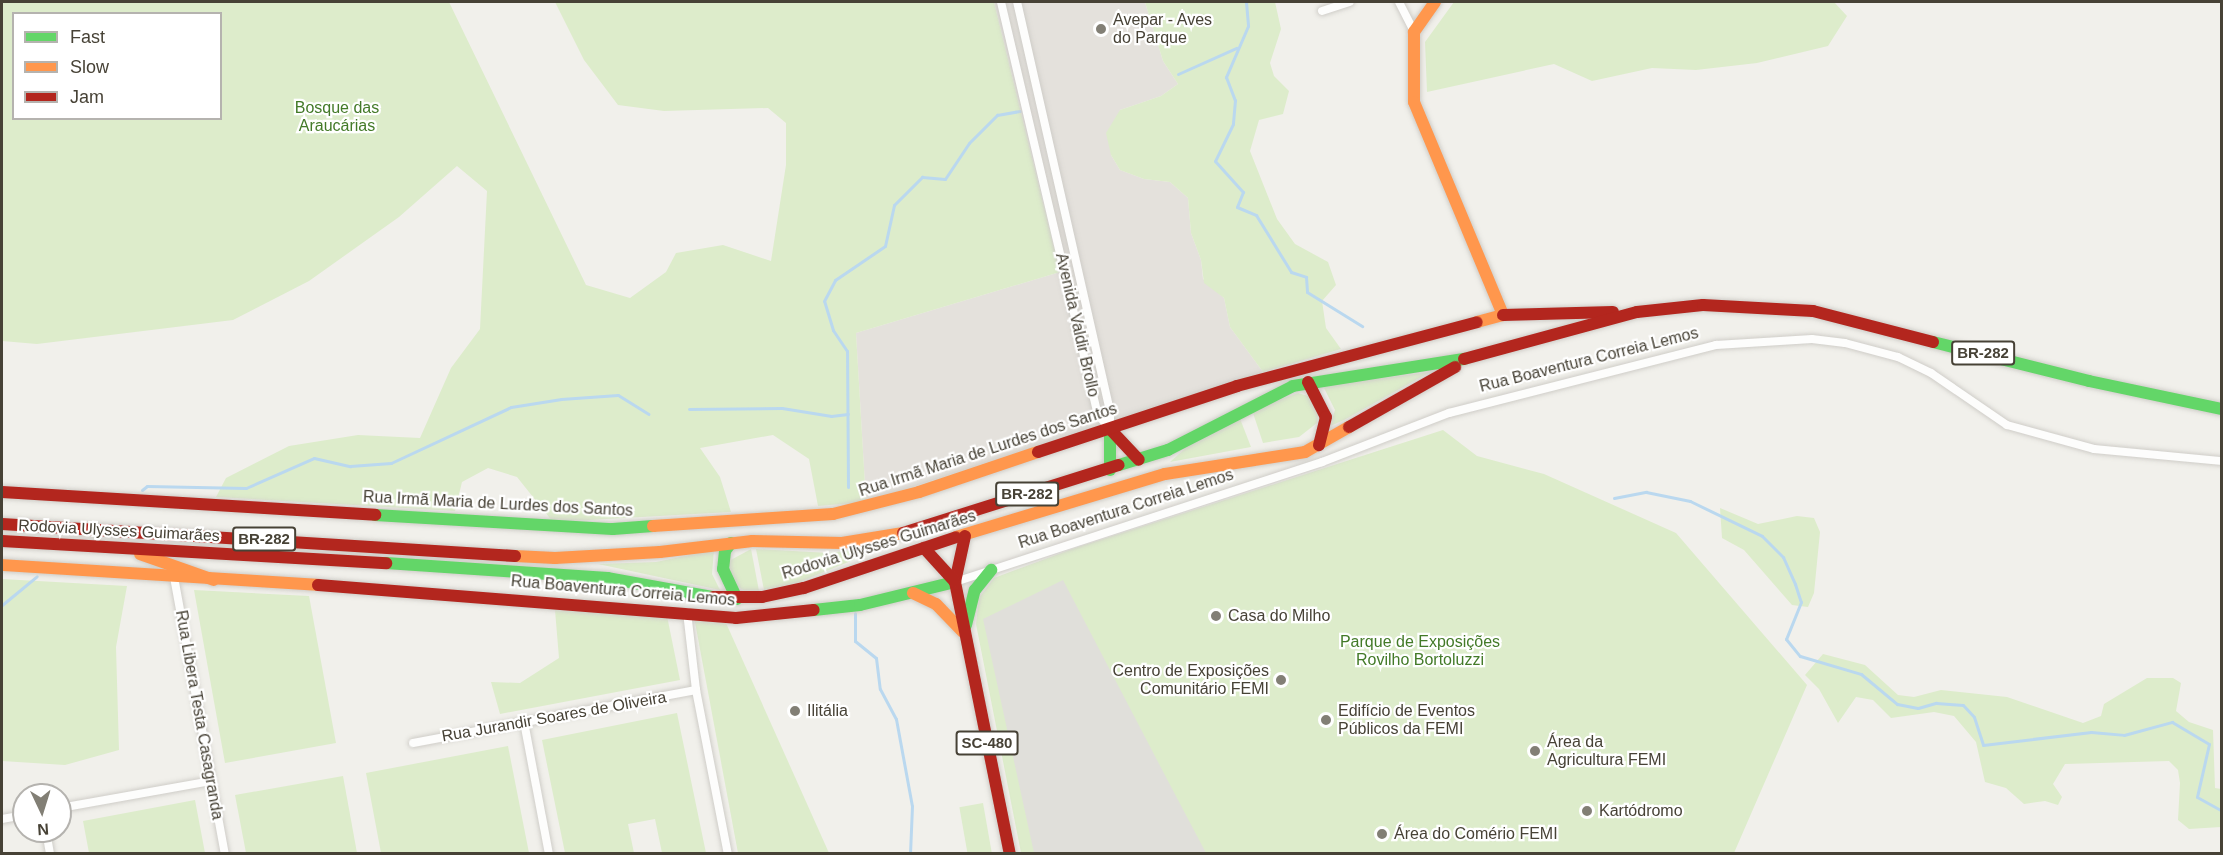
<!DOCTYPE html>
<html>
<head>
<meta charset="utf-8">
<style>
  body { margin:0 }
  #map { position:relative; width:2223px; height:855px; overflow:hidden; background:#f1f0eb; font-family:Helvetica,sans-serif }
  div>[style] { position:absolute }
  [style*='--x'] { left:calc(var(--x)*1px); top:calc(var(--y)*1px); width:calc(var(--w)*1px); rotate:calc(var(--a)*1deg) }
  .industrial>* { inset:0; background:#e4e1dc }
  .green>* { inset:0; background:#ddeccb; transform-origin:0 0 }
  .parking>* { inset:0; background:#e0dfda }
  .stream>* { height:3px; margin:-1.5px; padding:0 1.5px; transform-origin:1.5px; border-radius:1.5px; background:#bad8ef }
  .roads { filter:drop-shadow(0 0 2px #cfcdc8) drop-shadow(0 0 2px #cfcdc8) }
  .street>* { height:8px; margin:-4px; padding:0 4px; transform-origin:4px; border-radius:4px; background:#fdfdfc }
  .fast>* { height:12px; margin:-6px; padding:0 6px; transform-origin:6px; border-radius:6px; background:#63d668 }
  .slow>* { height:12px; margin:-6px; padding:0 6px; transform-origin:6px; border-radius:6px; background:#ff974d }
  .jam>* { height:12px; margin:-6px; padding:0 6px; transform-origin:6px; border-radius:6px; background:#b3261e }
  .dots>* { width:16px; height:16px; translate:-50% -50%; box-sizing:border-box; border:3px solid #fff; border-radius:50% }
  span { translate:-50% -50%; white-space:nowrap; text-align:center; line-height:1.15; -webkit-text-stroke:4.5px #fff; paint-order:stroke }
  .shield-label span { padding:2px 4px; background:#fff; border:2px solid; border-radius:4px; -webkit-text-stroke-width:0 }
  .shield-label { font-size:15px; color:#474236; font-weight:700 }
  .poi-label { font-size:16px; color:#474236 }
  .left { translate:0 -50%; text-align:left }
  .right { translate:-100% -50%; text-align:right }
  .park-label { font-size:16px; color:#437a28 }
  .street-label { font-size:16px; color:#474236 }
  .frame { position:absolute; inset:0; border:3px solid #474236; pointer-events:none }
  .legend { position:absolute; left:12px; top:12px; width:210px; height:108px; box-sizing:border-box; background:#fff; border:2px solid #b5b3af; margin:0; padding:8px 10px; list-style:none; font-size:18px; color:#474236 }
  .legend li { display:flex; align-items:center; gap:12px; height:30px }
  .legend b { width:30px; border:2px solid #b5b3af }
  .north { position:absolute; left:12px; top:783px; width:60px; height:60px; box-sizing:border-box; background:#fff; border:2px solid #b5b3af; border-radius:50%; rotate:176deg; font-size:16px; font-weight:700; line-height:24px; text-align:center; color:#474236 }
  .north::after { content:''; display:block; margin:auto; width:21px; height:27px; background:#827f75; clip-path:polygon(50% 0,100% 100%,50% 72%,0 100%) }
</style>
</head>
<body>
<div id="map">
  <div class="industrial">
    <i style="clip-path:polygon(994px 2px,1145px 2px,1163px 61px,1178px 84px,1161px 96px,1120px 110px,1111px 155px,1120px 170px,1144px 179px,1170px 182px,1188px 198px,1191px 233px,1201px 260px,1203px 279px,1224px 298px,1230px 327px,1263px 372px,866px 502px,856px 333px,1060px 272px)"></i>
  </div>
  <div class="green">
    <i style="clip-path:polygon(evenodd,2px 2px,449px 2px,586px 285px,630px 298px,666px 272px,676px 253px,723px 245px,771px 261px,786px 165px,786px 123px,768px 108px,664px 111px,618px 105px,584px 60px,555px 2px,994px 2px,1060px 272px,856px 333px,866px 502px,818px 506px,809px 459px,773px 435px,700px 448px,720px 477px,731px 512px,553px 522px,517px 477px,488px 468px,462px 482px,455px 511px,216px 497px,226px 478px,289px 446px,358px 435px,420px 438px,451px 368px,480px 329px,487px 191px,457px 166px,399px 217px,309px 281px,233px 320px,37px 344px,2px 341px,2px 2px,14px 14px,220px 14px,220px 118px,14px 118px,14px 14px)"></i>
    <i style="clip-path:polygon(1145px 2px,1275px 2px,1281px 29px,1270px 63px,1274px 76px,1289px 91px,1283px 114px,1259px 120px,1250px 151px,1277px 219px,1295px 244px,1328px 262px,1336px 285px,1322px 301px,1326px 328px,1341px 349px,1263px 372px,1230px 327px,1224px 298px,1204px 283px,1201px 260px,1191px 233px,1188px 198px,1170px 182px,1144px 179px,1120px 170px,1111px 155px,1106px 133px,1120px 110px,1161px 96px,1178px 84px,1163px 61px)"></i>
    <i style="clip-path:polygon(1454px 2px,1834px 2px,1847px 16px,1828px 46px,1757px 63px,1696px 70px,1652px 68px,1592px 81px,1554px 64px,1427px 92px,1425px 42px)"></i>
    <i style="clip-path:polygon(1430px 372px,1344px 420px,1330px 426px,1335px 410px,1323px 386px)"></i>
    <i style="clip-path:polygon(1298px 393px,1308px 396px,1318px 412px,1317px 423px,1299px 437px,1263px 443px,1252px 410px)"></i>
    <i style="clip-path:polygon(1239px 416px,1251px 447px,1170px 462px,1188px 446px)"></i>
    <i style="clip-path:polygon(1443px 430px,1477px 456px,1544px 474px,1676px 533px,1807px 685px,1734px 853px,1021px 853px,976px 624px,979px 598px,994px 578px,1075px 548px)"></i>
    <i style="clip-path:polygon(1720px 508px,1758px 524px,1797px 516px,1814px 518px,1820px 532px,1814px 593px,1808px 607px,1792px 605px,1744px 550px,1722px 538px)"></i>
    <i style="clip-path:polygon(890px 545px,797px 583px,764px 590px,756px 549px,829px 553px)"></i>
    <i style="clip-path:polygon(751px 549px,759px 591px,743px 590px,732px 582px,729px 561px)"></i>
    <i style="clip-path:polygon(714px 550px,712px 574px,720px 590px,598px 564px,656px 562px)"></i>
    <i style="clip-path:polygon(2px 579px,127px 586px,116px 647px,119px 750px,65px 765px,2px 761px)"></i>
    <i style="clip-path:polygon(194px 590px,309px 596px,336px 743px,225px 763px)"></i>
    <i style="clip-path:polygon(555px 610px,667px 616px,680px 680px,500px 714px,491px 682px,520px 683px,559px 658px)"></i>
    <i style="clip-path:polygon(694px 617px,726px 623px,829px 853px,738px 853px)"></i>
    <i style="clip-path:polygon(1823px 654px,1865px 665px,1898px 695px,1914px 697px,1941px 690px,2007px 697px,2083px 723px,2101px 716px,2104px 704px,2147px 678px,2173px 678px,2181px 683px,2176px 711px,2189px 722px,2213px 730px,2215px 788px,2221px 789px,2221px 827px,2189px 829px,2178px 820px,2180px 783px,2178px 770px,2169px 761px,2065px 764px,2053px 784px,2062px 797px,2058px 805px,2045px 801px,2024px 804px,2006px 788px,1985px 782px,1976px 742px,1954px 716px,1934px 712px,1891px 718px,1873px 700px,1856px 697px,1838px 723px,1819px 689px,1805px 675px)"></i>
    <i style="clip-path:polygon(677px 713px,706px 853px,662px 853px,655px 819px,628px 824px,634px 853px,565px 853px,542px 740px)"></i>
    <i style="clip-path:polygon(508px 746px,529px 853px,381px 853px,366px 773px)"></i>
    <i style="clip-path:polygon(343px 776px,357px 853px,246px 853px,235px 795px)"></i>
    <i style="clip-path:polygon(195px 800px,205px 853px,89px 853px,83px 821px)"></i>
    <i style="left:983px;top:803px;width:51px;height:24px;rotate:80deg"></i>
  </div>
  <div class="parking">
    <i style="clip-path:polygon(1063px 580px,1168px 781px,1206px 853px,1034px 853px,983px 619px)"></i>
  </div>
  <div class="stream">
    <i style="--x:1246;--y:2;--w:24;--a:85"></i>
    <i style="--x:1248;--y:26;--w:56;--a:113.3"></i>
    <i style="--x:1226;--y:77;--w:25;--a:69"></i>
    <i style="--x:1235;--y:100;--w:24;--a:95"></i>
    <i style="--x:1233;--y:124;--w:41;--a:115.9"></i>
    <i style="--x:1215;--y:161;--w:42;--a:47.9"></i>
    <i style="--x:1243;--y:192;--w:16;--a:112"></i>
    <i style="--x:1237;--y:207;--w:21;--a:23"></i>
    <i style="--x:1256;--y:215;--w:67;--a:58.4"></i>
    <i style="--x:1291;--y:272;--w:16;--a:18"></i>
    <i style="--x:1306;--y:277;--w:15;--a:86"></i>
    <i style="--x:1307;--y:292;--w:65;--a:31.7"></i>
    <i style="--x:1178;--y:74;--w:64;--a:-24.1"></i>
    <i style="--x:689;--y:409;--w:93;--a:-0.6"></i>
    <i style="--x:782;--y:408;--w:50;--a:9.3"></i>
    <i style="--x:831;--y:416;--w:17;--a:-7"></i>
    <i style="--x:848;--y:487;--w:136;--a:-90.4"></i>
    <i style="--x:847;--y:351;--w:25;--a:-124"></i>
    <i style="--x:833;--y:330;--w:30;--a:-107"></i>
    <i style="--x:824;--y:301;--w:24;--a:-62"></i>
    <i style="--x:835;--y:280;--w:60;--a:-34.2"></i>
    <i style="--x:885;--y:246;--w:42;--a:-77.6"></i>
    <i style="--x:894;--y:205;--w:40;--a:-45"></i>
    <i style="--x:922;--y:177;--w:23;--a:5"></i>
    <i style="--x:945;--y:179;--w:43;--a:-56.3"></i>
    <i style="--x:969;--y:143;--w:40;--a:-45"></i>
    <i style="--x:997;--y:115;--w:23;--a:-10"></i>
    <i style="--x:142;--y:490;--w:6;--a:-39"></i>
    <i style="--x:147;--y:486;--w:99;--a:1.2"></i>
    <i style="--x:246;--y:488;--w:74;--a:-23.8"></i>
    <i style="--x:314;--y:458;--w:37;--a:13"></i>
    <i style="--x:350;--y:466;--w:41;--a:-4.2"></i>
    <i style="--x:391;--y:463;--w:132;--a:-25"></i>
    <i style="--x:511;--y:407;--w:51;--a:-9.1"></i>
    <i style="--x:561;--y:399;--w:57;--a:-4"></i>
    <i style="--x:618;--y:395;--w:36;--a:32"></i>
    <i style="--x:1614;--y:498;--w:33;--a:-11"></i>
    <i style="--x:1646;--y:492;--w:45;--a:11.6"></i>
    <i style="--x:1690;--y:501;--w:80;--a:25.9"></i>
    <i style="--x:1762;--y:536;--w:30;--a:45"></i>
    <i style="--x:1783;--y:557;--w:30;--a:66"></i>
    <i style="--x:1795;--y:584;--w:19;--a:72"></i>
    <i style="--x:1801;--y:602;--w:40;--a:112"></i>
    <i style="--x:1786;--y:639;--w:22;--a:51"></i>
    <i style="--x:1800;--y:656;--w:64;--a:16.4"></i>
    <i style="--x:1861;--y:674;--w:47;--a:39.8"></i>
    <i style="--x:1897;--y:704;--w:21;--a:11"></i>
    <i style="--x:1918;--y:708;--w:19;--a:-16"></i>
    <i style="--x:1936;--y:703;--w:27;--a:4"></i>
    <i style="--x:1963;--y:705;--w:16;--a:47"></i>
    <i style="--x:1974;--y:717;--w:29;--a:72"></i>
    <i style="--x:1983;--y:745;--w:109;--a:-6.9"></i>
    <i style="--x:2091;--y:732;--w:33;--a:5"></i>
    <i style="--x:2124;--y:735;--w:50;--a:-15.2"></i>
    <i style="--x:2172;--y:722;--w:43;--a:30.7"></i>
    <i style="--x:2209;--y:744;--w:54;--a:102.8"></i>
    <i style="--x:2197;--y:797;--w:29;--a:29"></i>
    <i style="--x:2;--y:605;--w:45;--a:-39.6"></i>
    <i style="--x:855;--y:613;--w:28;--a:90"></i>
    <i style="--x:855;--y:641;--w:27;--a:39"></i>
    <i style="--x:876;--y:658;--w:31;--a:83"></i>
    <i style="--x:880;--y:689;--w:34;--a:62"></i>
    <i style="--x:896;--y:719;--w:88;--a:79.6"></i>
    <i style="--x:912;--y:806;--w:48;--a:92.4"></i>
  </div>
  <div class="roads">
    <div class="street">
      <i style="--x:1001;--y:2;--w:424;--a:76.8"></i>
      <i style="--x:1098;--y:415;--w:18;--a:49"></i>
      <i style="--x:1110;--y:429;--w:18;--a:-90"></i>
      <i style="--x:1110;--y:411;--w:419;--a:-102.8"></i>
      <i style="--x:1399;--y:2;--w:34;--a:63"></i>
      <i style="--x:1322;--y:11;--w:29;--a:-18"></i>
      <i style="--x:174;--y:577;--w:282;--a:79.6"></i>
      <i style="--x:955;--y:582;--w:386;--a:-18.1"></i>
      <i style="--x:1322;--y:462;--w:136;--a:-21.1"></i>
      <i style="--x:1449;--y:413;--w:276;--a:-14.3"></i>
      <i style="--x:1716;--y:345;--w:96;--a:-3.6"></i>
      <i style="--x:1812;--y:339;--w:33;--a:7"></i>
      <i style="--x:1845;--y:343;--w:55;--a:14.8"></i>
      <i style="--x:1898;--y:357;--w:37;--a:26"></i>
      <i style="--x:1931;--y:373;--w:92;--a:34.4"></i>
      <i style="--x:2007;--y:425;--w:90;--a:15.4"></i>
      <i style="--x:2094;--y:449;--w:129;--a:5.4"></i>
      <i style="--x:687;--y:612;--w:79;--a:83.4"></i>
      <i style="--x:696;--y:690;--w:167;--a:79"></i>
      <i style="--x:524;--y:722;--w:134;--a:79.3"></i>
      <i style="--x:413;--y:743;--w:288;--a:-10.6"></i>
      <i style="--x:60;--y:808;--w:153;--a:-10.1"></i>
      <i style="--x:2;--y:819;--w:22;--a:-10"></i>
      <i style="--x:46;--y:831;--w:23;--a:80"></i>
    </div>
    <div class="fast">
      <i style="--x:1933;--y:342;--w:161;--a:14"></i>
      <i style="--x:2089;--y:381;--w:136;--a:11.9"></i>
      <i style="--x:1110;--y:429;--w:41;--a:90"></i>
      <i style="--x:1119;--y:465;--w:51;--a:-17"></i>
      <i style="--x:1168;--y:450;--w:140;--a:-27.1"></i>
      <i style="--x:1293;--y:386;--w:173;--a:-9"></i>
      <i style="--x:375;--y:515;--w:238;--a:3.4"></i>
      <i style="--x:613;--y:529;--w:40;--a:-4.3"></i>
      <i style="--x:731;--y:543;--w:10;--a:127"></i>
      <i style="--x:725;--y:551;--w:18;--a:96"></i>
      <i style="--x:723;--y:569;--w:33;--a:65"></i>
      <i style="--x:386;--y:563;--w:222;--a:3.9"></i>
      <i style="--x:607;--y:578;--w:108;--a:10.2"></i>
      <i style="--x:814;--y:610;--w:46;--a:-6.2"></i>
      <i style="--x:860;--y:605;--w:98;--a:-13.6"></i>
      <i style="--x:966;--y:625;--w:36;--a:-76"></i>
      <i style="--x:975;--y:590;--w:26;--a:-51"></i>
    </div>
    <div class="slow">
      <i style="--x:1435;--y:2;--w:37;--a:125"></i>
      <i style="--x:1414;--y:32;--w:70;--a:90"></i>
      <i style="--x:1414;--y:102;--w:231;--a:67.3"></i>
      <i style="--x:1503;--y:315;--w:27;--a:165"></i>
      <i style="--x:653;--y:526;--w:180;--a:-3.8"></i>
      <i style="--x:833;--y:514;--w:89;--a:-14.3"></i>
      <i style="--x:919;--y:492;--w:126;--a:-18.6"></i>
      <i style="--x:956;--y:537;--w:218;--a:-16.8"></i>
      <i style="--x:1165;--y:474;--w:142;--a:-8.9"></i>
      <i style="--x:1305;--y:452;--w:51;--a:-29.6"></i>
      <i style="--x:140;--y:554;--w:78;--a:19.4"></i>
      <i style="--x:515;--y:556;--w:40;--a:2.9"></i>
      <i style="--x:555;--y:558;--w:105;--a:-3.3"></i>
      <i style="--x:660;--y:552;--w:93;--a:-6.8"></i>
      <i style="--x:752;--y:541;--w:90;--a:1.3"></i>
      <i style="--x:842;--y:543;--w:62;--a:-9.3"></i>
      <i style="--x:2;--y:565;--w:317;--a:3.6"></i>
      <i style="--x:913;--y:593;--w:25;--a:26"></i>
      <i style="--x:936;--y:604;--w:39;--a:46"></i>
    </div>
    <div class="jam">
      <i style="--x:1503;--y:315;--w:110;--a:-1.6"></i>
      <i style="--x:1464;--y:359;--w:179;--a:-15.2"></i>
      <i style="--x:1637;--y:312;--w:66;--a:-6.1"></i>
      <i style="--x:1703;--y:305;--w:110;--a:3.1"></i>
      <i style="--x:1813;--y:311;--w:124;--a:14.5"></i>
      <i style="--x:1308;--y:382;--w:39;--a:63"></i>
      <i style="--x:1326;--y:417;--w:29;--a:104"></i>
      <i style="--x:1349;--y:427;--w:122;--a:-29.5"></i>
      <i style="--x:1110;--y:429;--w:42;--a:46.9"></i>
      <i style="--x:1038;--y:452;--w:210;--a:-18.3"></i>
      <i style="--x:1237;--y:386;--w:248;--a:-14.9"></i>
      <i style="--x:2;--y:492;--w:374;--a:3.5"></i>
      <i style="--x:2;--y:524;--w:514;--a:3.57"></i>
      <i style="--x:903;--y:533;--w:226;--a:-17.5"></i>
      <i style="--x:965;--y:536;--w:47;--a:102.3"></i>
      <i style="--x:955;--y:582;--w:278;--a:78.6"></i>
      <i style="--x:2;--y:541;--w:385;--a:3.3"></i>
      <i style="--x:924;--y:548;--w:46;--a:47.6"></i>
      <i style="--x:318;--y:585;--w:419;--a:4.5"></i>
      <i style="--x:736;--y:618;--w:78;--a:-5.9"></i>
      <i style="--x:713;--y:597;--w:49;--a:0"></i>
      <i style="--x:762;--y:597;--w:43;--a:-12.1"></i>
      <i style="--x:804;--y:588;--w:160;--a:-18.5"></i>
    </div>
  </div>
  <div class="dots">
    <i style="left:1101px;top:29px;background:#827f75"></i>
    <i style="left:1216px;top:616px;background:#827f75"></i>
    <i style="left:1281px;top:680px;background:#827f75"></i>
    <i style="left:795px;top:711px;background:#827f75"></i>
    <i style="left:1326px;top:720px;background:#827f75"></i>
    <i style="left:1535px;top:751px;background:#827f75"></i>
    <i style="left:1587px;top:811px;background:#827f75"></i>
    <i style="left:1382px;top:834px;background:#827f75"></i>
  </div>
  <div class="shield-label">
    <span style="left:1983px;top:353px">BR-282</span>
    <span style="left:1027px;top:494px">BR-282</span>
    <span style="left:264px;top:539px">BR-282</span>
    <span style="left:987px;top:743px">SC-480</span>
  </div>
  <div class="poi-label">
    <span class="left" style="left:1113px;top:29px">Avepar - Aves<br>do Parque</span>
    <span class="left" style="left:1228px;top:616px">Casa do Milho</span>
    <span class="right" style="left:1269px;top:680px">Centro de Exposições<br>Comunitário FEMI</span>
    <span class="left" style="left:807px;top:711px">Ilitália</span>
    <span class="left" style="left:1338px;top:720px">Edifício de Eventos<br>Públicos da FEMI</span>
    <span class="left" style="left:1547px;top:751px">Área da<br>Agricultura FEMI</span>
    <span class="left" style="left:1599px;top:811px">Kartódromo</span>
    <span class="left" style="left:1394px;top:834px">Área do Comério FEMI</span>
  </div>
  <div class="park-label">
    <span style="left:337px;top:117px">Bosque das<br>Araucárias</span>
    <span style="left:1420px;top:651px">Parque de Exposições<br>Rovilho Bortoluzzi</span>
  </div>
  <div class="street-label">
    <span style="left:1077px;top:325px;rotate:77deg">Avenida Valdir Brollo</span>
    <span style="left:1589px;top:360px;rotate:-14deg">Rua Boaventura Correia Lemos</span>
    <span style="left:988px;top:450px;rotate:-18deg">Rua Irmã Maria de Lurdes dos Santos</span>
    <span style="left:498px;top:504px;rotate:3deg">Rua Irmã Maria de Lurdes dos Santos</span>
    <span style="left:1126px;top:509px;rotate:-18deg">Rua Boaventura Correia Lemos</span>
    <span style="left:119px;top:531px;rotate:3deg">Rodovia Ulysses Guimarães</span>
    <span style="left:879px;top:545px;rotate:-17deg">Rodovia Ulysses Guimarães</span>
    <span style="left:623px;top:591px;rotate:5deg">Rua Boaventura Correia Lemos</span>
    <span style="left:199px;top:715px;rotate:80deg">Rua Libera Testa Casagranda</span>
    <span style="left:554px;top:717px;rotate:-10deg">Rua Jurandir Soares de Oliveira</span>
  </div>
  <div class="frame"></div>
  <ul class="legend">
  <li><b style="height:8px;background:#63d668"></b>Fast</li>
  <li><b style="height:8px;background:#ff974d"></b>Slow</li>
  <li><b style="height:8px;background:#b3261e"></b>Jam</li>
  </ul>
  <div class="north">N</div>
</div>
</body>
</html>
